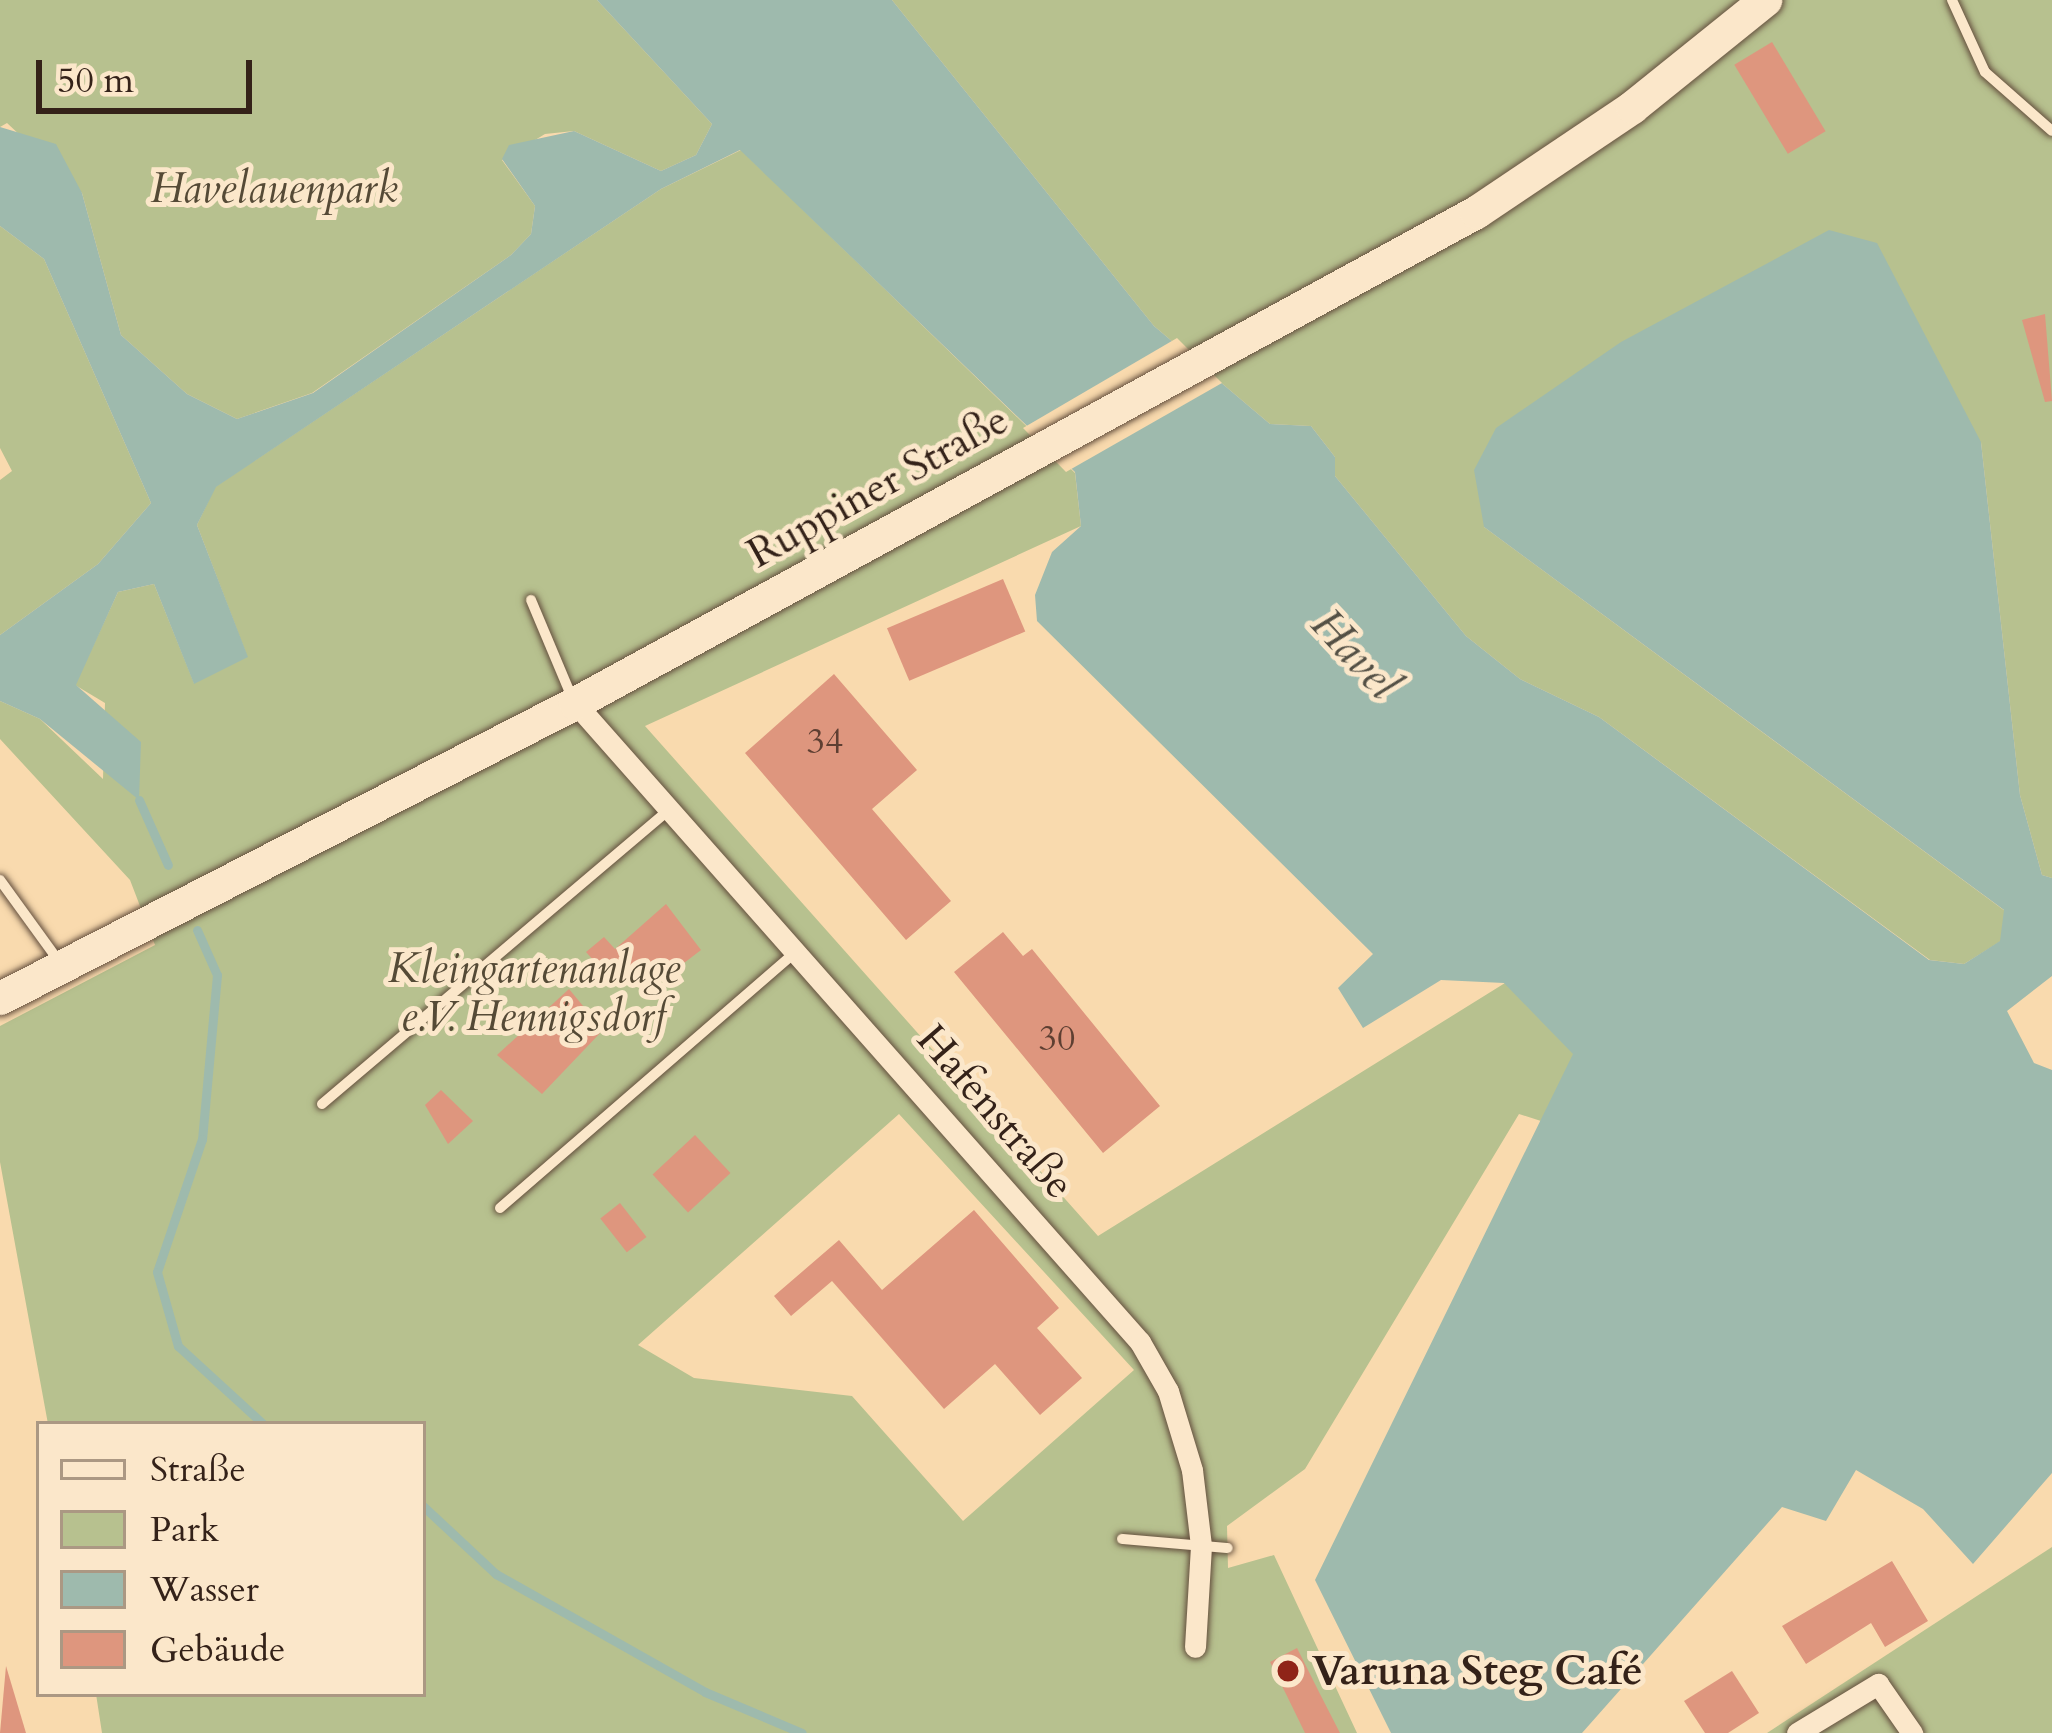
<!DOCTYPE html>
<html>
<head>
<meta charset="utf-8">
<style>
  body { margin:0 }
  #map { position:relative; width:2052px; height:1733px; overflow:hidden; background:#f9daae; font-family:Cardo,serif }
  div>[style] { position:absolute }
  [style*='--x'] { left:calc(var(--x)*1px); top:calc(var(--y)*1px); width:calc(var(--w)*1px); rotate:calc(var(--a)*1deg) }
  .green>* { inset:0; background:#b7c18f }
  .water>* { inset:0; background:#9ebaad }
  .pier>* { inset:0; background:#f9daae }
  .stream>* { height:9px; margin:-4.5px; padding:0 4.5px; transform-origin:4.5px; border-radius:4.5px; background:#9ebaad }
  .building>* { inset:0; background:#de967e; transform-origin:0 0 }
  .roads { filter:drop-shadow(0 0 3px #65503e) drop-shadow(0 0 3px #65503e) }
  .lane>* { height:10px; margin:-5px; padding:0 5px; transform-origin:5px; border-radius:5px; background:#fbe7ca }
  .street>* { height:21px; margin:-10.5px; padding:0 10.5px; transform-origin:10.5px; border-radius:10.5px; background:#fbe7ca }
  .secondary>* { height:33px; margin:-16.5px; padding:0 16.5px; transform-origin:16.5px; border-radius:16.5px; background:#fbe7ca }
  .dots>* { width:33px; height:33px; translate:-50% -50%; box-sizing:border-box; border:6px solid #fbe7ca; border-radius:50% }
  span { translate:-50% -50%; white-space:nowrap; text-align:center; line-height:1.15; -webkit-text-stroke:10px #fbe7ca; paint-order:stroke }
  .number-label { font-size:36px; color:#5e3f32 }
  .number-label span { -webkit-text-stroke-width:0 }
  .park-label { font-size:42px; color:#554a36; font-style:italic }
  .street-label { font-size:42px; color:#342219 }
  .poi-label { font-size:42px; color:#342219; font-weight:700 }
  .left { translate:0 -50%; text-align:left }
  .water-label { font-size:45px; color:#545045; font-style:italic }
  .legend { position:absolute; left:36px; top:1421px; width:390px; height:276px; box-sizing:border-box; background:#fbe7ca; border:3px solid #ab9883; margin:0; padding:15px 21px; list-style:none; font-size:36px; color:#342219 }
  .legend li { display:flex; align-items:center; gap:24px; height:60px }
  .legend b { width:60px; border:3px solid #ab9883 }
  .scale { position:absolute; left:36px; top:60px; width:216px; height:54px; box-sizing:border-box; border:6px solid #342219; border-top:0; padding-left:15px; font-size:36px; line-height:42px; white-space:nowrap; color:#342219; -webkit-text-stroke:9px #fbe7ca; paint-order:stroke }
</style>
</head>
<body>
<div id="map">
  <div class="green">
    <i style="clip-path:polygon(0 0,597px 0,712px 124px,696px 155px,661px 171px,574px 131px,545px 134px,502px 160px,535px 206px,531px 234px,511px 255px,312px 393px,237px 419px,187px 394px,121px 335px,82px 193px,7px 123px,0 127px)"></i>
    <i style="clip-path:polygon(892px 0,2052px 0,2052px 878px,2042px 875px,2020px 795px,1981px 442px,1484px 527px,2005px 911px,2001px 941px,1964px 964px,1930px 960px,1599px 717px,1520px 679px,1466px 636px,1335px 476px,1335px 457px,1311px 426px,1270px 424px,1154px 326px)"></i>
    <i style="clip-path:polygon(evenodd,741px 150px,1075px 473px,1081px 526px,645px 726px,1098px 1236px,1505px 983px,1574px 1054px,1541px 1121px,1519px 1114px,1305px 1469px,1227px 1526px,1228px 1568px,1274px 1555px,1357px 1733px,102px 1733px,96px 1694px,423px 1694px,423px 1424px,48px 1424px,0 1162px,0 1026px,155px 945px,130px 880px,0 739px,0 701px,40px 719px,103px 779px,105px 703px,75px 685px,118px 592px,154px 584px,194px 683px,247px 656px,197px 525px,215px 487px,661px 189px,741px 150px,899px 1114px,1134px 1370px,963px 1521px,852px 1396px,694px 1378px,638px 1345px,899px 1114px)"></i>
    <i style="clip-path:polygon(0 226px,44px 259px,151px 503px,98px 564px,0 635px,0 480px,12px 471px,0 448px)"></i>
    <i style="clip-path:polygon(2052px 1547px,2052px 1733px,1767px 1733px)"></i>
  </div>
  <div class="water">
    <i style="clip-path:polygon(597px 0,892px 0,1154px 326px,1270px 424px,1311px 426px,1335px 457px,1335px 476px,1466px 636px,1520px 679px,1599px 717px,1929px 960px,1964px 964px,2000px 941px,2004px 910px,1484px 527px,1474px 470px,1496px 428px,1621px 342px,1829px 230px,1877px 243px,1981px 442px,2020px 795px,2042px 875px,2052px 878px,2052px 976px,2007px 1011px,2034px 1063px,2052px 1070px,2052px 1473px,1973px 1564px,1923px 1509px,1856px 1470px,1826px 1521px,1782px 1507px,1582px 1733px,1391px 1733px,1315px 1580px,1573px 1054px,1504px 983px,1441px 980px,1363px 1028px,1338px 988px,1373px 954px,1037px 621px,1035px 595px,1052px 552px,1081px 526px,1075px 472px,740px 150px,661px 189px,216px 487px,197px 525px,248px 657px,194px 684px,154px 584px,118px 592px,76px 685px,141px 742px,139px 800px,40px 719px,0 701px,0 635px,98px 564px,151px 503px,44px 259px,0 226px,0 127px,56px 144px,82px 193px,121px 335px,187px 394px,237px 419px,313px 393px,511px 255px,531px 234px,535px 206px,502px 159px,509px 145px,574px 131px,661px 171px,696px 155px,712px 124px)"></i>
  </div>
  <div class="pier">
    <i style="clip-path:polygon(1177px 338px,1222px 383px,1066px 472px,1023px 428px)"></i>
  </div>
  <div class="stream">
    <i style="--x:139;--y:800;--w:71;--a:66"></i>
    <i style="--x:197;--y:930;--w:49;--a:66"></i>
    <i style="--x:217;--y:975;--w:165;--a:95.2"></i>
    <i style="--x:202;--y:1139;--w:140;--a:108.7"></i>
    <i style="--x:157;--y:1272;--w:77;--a:74.2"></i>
    <i style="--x:178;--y:1346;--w:115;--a:42.5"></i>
    <i style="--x:423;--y:1506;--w:100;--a:43"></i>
    <i style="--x:496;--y:1574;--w:240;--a:29.4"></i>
    <i style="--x:705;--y:1692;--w:105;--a:22.9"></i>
  </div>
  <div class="building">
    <i style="left:1772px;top:42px;width:104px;height:44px;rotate:59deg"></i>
    <i style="clip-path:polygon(2045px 314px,2052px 401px,2045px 402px,2022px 320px)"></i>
    <i style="left:1003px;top:579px;width:57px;height:126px;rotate:67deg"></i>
    <i style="clip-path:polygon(834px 674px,917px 770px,872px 809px,951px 901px,906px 940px,745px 753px)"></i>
    <i style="clip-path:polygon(666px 904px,701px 950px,645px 993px,616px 959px,603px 971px,586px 952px,604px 937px,615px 949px)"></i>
    <i style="clip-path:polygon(1003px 932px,1023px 956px,1032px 949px,1160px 1106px,1103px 1153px,954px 972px)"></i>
    <i style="clip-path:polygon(569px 989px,603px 1030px,542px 1094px,497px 1055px)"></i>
    <i style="clip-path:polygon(441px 1090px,473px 1121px,448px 1144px,425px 1105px)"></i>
    <i style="left:695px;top:1135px;width:52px;height:58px;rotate:47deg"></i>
    <i style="left:620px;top:1203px;width:43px;height:25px;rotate:52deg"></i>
    <i style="clip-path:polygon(974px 1210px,1059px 1308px,1037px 1328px,1082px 1378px,1040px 1415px,995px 1364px,944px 1409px,832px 1281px,791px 1316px,774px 1296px,839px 1240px,882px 1290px)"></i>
    <i style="clip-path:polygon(1892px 1561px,1928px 1621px,1885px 1647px,1871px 1623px,1806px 1664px,1782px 1626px)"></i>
    <i style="clip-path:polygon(1297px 1648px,1320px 1694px,1340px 1733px,1305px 1733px,1287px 1696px,1270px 1662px)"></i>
    <i style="clip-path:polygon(6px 1666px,26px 1733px,0 1733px)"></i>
    <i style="clip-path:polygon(1732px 1671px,1759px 1713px,1728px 1733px,1705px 1733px,1684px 1701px)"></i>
  </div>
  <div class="roads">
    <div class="lane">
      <i style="--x:1952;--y:0;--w:79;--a:65.4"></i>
      <i style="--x:1985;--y:72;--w:89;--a:41.4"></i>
      <i style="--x:531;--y:600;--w:108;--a:67.2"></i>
      <i style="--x:0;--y:880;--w:102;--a:54.1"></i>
      <i style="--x:322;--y:1104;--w:456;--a:-40.3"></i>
      <i style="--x:500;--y:1208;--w:391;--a:-40.9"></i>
      <i style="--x:1122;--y:1539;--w:106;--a:4.9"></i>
    </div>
    <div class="street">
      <i style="--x:575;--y:703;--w:853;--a:48.52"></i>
      <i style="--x:1140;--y:1342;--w:56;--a:60.3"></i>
      <i style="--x:1168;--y:1391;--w:83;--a:73.1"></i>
      <i style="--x:1192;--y:1470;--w:77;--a:83.2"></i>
      <i style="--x:1201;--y:1546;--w:101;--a:93.4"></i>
      <i style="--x:1797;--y:1733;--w:95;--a:-31.2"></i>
      <i style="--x:1878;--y:1684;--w:60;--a:55.2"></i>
    </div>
    <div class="secondary">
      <i style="--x:0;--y:998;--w:646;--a:-27.16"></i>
      <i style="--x:575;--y:703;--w:1026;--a:-28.59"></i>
      <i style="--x:1476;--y:212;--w:188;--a:-33.9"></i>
      <i style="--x:1632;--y:107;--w:171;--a:-38.8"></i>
    </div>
  </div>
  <div class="dots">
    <i style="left:1288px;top:1671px;background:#8f2418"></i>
  </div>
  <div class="number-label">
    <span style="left:825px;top:742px">34</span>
    <span style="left:1057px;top:1039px">30</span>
  </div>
  <div class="park-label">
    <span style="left:274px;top:189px">Havelauenpark</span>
    <span style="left:534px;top:993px">Kleingartenanlage<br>e.V. Hennigsdorf</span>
  </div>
  <div class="street-label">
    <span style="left:878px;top:487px;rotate:-29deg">Ruppiner Straße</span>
    <span style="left:995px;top:1112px;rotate:49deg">Hafenstraße</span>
  </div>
  <div class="poi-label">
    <span class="left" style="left:1312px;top:1671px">Varuna Steg Café</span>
  </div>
  <div class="water-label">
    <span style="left:1355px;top:654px;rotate:47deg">Havel</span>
  </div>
  <ul class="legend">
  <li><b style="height:15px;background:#fbe7ca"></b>Straße</li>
  <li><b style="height:33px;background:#b7c18f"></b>Park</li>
  <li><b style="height:33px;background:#9ebaad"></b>Wasser</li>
  <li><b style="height:33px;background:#de967e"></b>Gebäude</li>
  </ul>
  <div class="scale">50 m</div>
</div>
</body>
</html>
